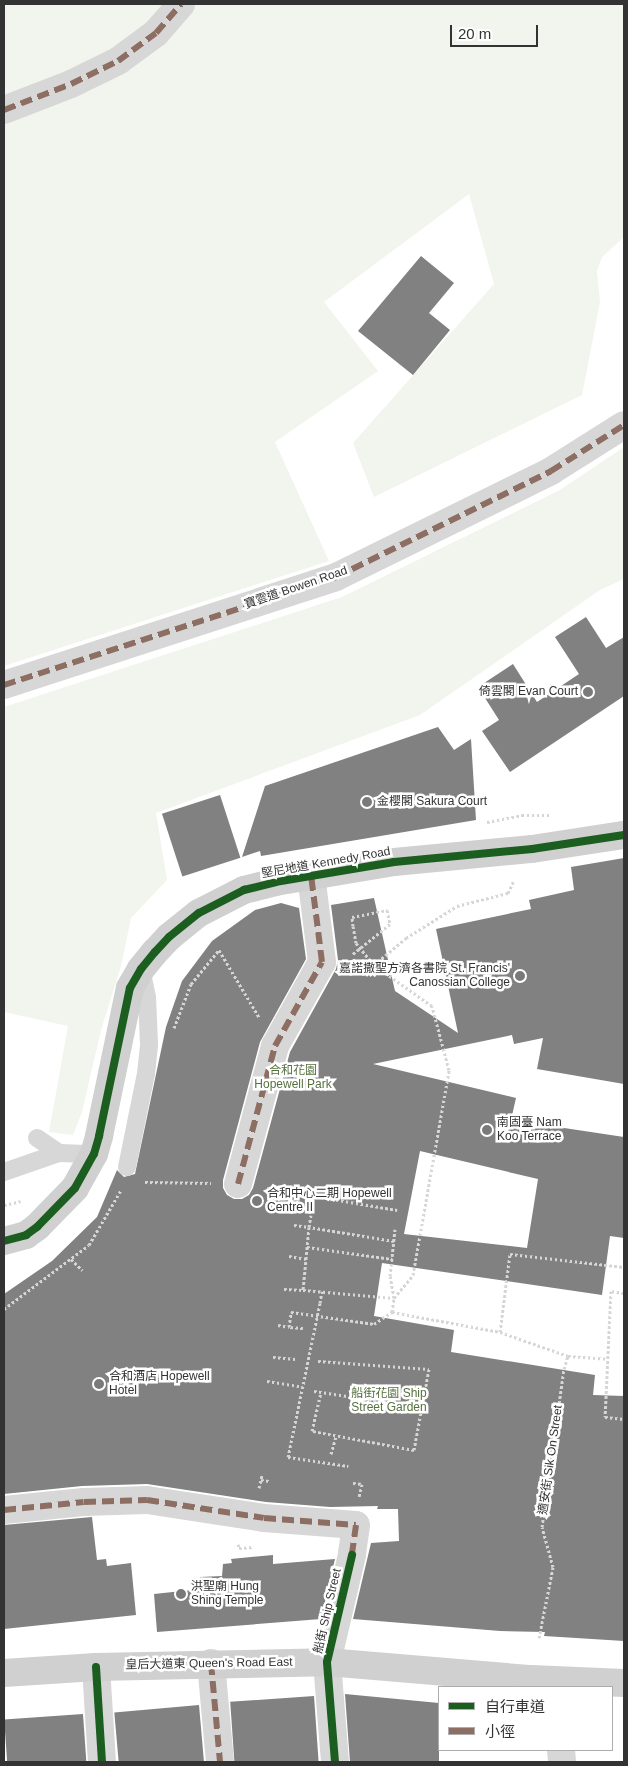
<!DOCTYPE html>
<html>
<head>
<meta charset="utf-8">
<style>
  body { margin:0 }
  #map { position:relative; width:628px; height:1766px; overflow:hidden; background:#fff; font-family:Arial,"Noto Sans TC",sans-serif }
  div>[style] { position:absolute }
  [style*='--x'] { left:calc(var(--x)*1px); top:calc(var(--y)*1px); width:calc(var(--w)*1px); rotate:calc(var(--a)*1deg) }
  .green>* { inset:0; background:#f1f5ed }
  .building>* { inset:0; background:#818181; transform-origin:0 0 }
  .path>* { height:3px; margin-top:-1.5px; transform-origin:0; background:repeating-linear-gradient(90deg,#d6d6d6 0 2.5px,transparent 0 5px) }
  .lane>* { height:18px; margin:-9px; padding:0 9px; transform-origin:9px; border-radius:9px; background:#d7d7d7 }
  .street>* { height:28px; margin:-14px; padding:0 14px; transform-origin:14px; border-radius:14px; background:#d7d7d7 }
  .secondary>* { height:28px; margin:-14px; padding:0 14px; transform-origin:14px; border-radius:14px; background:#d0d0d0 }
  .path-bridge>* { height:3px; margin-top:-1.5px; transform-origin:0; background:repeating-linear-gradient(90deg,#d6d6d6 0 2.5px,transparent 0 5px) }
  .quiet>* { height:6px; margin-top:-3px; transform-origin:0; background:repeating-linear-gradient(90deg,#8d6e63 0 12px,transparent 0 18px) }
  .cycleway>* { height:8px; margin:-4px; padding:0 4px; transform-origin:4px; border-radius:4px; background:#1b5e20 }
  .dots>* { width:14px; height:14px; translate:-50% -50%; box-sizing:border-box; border:2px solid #fff; border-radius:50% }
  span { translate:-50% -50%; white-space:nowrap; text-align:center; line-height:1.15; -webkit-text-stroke:5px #fff; paint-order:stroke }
  .street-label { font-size:12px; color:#333 }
  .poi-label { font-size:12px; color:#333 }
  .right { translate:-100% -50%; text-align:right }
  .left { translate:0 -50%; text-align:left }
  .park-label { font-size:12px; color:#56703f }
  .frame { position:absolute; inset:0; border:5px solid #333; pointer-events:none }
  .legend { position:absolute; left:438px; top:1686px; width:175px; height:65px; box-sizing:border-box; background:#fff; border:1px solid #adadad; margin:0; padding:6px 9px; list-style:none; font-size:15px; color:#333 }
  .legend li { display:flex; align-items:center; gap:10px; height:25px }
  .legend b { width:25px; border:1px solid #adadad }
  .scale { position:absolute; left:450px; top:25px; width:88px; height:22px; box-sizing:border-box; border:2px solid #333; border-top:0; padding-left:6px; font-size:15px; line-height:18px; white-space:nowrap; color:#333; -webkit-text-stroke:4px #fff; paint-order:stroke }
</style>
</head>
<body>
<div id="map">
  <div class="green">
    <i style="clip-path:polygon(5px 4px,624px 4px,624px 237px,602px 257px,597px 271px,600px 302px,582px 395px,374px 497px,353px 443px,494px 284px,469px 194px,324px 302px,378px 371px,275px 442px,329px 561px,4px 666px)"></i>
    <i style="clip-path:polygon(624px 447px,624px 579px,600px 590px,420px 715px,156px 813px,167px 880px,131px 918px,121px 966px,101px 1030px,82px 1112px,73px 1135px,49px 1132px,68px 1026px,4px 1012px,4px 707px,342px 597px,560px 490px)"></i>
  </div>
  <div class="building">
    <i style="clip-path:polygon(421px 256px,454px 283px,429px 313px,450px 330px,413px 375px,358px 331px)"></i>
    <i style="clip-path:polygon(586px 617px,606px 648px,624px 637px,624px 696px,510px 772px,482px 731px,499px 720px,478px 687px,513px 664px,537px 702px,579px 674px,555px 637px)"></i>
    <i style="clip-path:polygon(438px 727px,454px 750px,471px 739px,476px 820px,261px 856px,260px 851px,242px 857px,265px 786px)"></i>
    <i style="left:220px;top:795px;width:66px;height:61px;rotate:72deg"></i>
    <i style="clip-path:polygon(evenodd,624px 858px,624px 1084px,537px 1069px,543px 1038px,514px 1044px,512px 1035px,373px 1064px,516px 1098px,511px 1120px,624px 1137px,624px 1238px,610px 1236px,602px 1295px,382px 1263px,374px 1316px,454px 1330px,451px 1352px,595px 1375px,593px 1395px,624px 1396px,624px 1641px,544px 1636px,545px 1632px,500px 1631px,353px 1619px,371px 1543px,399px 1541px,398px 1509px,377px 1509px,378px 1506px,330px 1507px,266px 1502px,147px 1484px,82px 1486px,4px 1494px,4px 1294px,52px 1261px,97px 1217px,117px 1170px,124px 1177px,135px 1174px,166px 1027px,182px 981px,212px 941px,255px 910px,281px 903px,299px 908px,306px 959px,260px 1042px,223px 1180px,223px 1188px,227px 1195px,234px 1199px,242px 1199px,249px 1195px,253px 1188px,290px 1052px,336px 969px,338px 960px,331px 905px,374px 898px,395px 991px,458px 1033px,436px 929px,531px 909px,529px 900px,574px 890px,571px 867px,624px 858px,420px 1151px,538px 1179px,527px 1248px,404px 1234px,420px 1151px)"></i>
    <i style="clip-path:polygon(92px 1517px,97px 1560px,106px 1559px,107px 1566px,131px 1563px,136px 1615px,4px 1629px,4px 1525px)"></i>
    <i style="clip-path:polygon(273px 1555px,273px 1564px,335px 1559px,321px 1619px,157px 1632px,154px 1594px,201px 1589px,200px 1577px,222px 1576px,223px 1564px,232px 1563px,231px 1559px)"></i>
    <i style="clip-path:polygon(345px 1694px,439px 1703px,439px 1762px,350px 1762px)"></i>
    <i style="left:314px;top:1696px;width:66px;height:84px;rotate:86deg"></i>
    <i style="left:199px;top:1705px;width:57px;height:85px;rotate:85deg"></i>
    <i style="left:83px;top:1714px;width:48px;height:79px;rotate:86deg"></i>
  </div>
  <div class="path">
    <i style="--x:487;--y:822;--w:36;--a:-11"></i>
    <i style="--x:522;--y:815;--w:30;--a:0"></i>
    <i style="--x:353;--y:926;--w:17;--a:80"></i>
    <i style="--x:356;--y:943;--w:28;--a:51"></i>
    <i style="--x:174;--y:1028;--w:47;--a:-68.9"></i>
    <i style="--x:191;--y:984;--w:44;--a:-50.5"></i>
    <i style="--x:219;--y:950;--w:78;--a:59.2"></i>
    <i style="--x:145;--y:1182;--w:66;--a:0.9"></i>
    <i style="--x:267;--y:1188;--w:132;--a:9.6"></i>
    <i style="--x:4;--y:1205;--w:17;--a:-13"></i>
    <i style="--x:294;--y:1225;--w:15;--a:8"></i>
    <i style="--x:309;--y:1227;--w:12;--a:-81"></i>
    <i style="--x:394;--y:1241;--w:86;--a:-170.6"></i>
    <i style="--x:309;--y:1227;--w:63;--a:95.4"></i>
    <i style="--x:303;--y:1290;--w:91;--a:5"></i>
    <i style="--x:394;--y:1298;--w:30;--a:-50"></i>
    <i style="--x:413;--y:1275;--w:208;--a:-80"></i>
    <i style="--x:449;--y:1070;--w:66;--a:-104.9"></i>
    <i style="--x:432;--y:1006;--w:71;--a:-144.7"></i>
    <i style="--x:374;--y:965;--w:42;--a:-40.2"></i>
    <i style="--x:406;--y:938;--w:60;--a:-32.1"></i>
    <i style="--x:457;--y:906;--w:53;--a:-14.3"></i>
    <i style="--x:508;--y:893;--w:14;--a:-65"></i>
    <i style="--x:307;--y:1247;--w:86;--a:8"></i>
    <i style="--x:289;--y:1256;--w:17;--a:10"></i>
    <i style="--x:71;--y:1259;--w:16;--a:45"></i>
    <i style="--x:284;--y:1289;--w:19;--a:3"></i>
    <i style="--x:624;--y:1293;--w:13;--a:-171"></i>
    <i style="--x:611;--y:1291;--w:126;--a:92.7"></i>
    <i style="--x:605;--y:1417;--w:19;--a:6"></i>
    <i style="--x:320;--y:1303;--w:12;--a:-81"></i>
    <i style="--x:4;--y:1309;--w:106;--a:-37"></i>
    <i style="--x:89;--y:1245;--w:64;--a:-59.8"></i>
    <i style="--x:392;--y:1312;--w:110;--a:10.5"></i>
    <i style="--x:500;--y:1332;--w:72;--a:19.4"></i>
    <i style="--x:568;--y:1356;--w:39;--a:4"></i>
    <i style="--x:278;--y:1325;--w:11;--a:10"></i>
    <i style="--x:303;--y:1328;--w:14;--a:-176"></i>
    <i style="--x:289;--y:1327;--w:15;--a:-82"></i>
    <i style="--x:291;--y:1312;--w:84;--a:8.2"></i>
    <i style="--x:374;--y:1324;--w:22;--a:-34"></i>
    <i style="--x:392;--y:1312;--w:14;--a:-82"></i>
    <i style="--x:394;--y:1298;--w:22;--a:-100"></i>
    <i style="--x:390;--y:1276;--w:47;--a:-83.9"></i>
    <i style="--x:500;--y:1332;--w:79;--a:-82.7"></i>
    <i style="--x:510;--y:1254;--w:115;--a:6.5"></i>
    <i style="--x:273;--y:1357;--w:25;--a:5"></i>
    <i style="--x:318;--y:1361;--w:111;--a:4.1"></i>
    <i style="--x:429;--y:1369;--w:82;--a:100.5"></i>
    <i style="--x:414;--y:1450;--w:104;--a:-169.4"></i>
    <i style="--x:312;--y:1431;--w:39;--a:-77"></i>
    <i style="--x:314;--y:1391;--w:107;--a:8.6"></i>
    <i style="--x:331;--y:1454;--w:18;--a:-74"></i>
    <i style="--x:261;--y:1480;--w:8;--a:7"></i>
    <i style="--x:353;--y:1483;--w:9;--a:6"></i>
    <i style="--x:362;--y:1484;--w:13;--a:103"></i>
    <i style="--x:259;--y:1488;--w:13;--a:-77"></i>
    <i style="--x:238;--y:1544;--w:4;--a:76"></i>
    <i style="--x:239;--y:1548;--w:14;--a:-4"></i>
    <i style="--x:539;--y:1638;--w:72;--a:-78.8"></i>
    <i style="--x:553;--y:1567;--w:41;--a:-105.4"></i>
    <i style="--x:542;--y:1527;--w:160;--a:-82.1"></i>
    <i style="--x:564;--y:1369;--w:14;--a:-73"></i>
  </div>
  <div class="lane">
    <i style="--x:37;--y:1138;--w:27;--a:34"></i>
    <i style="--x:127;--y:1167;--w:95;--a:-78.5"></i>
    <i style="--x:146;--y:1074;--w:30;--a:-84"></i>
    <i style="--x:149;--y:1044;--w:47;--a:-92.4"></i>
    <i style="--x:147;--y:997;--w:29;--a:-102"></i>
    <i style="--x:4;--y:1172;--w:58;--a:-19.1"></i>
    <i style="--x:59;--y:1153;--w:35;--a:2"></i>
  </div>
  <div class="street">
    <i style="--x:4;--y:110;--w:72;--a:-21.2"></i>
    <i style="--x:71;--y:84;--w:52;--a:-26.1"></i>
    <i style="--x:118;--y:61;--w:47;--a:-36.4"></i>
    <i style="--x:156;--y:33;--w:38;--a:-49"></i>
    <i style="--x:4;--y:685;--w:349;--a:-18"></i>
    <i style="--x:336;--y:577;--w:240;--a:-26.2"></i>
    <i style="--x:551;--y:471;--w:86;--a:-32.2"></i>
    <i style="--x:238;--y:1184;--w:143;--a:-75"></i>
    <i style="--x:275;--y:1046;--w:96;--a:-60.8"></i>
    <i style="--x:322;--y:962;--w:88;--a:-97.2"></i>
    <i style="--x:4;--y:1510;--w:80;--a:-5.7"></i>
    <i style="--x:84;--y:1502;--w:63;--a:-1.8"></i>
    <i style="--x:147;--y:1500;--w:118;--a:8.7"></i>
    <i style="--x:264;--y:1518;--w:92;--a:4.4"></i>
    <i style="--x:356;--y:1525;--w:30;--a:98"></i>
    <i style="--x:352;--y:1555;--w:110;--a:103.2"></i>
    <i style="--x:327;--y:1662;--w:100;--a:85.4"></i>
    <i style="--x:211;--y:1663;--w:99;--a:84.8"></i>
    <i style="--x:96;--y:1667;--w:95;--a:86.4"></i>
    <i style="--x:561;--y:1750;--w:12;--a:85"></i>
  </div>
  <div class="secondary">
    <i style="--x:4;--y:1241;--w:23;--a:-15"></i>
    <i style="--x:26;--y:1235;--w:14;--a:-36"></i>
    <i style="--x:37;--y:1227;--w:54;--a:-45.7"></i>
    <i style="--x:75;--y:1188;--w:39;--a:-61"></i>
    <i style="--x:94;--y:1154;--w:19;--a:-74"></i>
    <i style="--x:99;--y:1136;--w:151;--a:-78.2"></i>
    <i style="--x:130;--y:988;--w:22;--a:-60"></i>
    <i style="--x:141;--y:969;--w:22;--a:-51"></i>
    <i style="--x:155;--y:952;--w:21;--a:-47"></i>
    <i style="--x:169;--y:937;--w:38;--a:-39"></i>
    <i style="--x:199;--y:913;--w:51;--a:-27.1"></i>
    <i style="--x:244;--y:890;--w:32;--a:-14"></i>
    <i style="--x:275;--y:882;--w:121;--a:-9.5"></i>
    <i style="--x:394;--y:862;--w:139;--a:-5.4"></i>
    <i style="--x:532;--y:849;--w:93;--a:-8.7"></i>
    <i style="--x:4;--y:1673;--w:92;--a:-3.7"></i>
    <i style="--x:96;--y:1667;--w:231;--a:-1.2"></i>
    <i style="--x:327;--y:1662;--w:205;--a:4.8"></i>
    <i style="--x:531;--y:1679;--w:93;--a:2.5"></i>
  </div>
  <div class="path-bridge">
    <i style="--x:353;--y:926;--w:9;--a:-96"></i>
    <i style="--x:352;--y:917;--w:36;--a:-11"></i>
    <i style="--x:387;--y:910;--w:14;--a:78"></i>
    <i style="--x:390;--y:924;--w:48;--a:141"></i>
    <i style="--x:320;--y:1303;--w:157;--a:101.7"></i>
    <i style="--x:288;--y:1457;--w:61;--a:8.5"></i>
    <i style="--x:267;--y:1381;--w:36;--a:9"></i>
  </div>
  <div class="quiet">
    <i style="--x:4;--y:110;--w:72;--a:-21.2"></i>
    <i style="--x:71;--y:84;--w:52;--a:-26.1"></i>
    <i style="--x:118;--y:61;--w:47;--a:-36.4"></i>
    <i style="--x:156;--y:33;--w:38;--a:-49"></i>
    <i style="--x:4;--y:685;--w:349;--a:-18"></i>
    <i style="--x:336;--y:577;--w:240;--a:-26.2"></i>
    <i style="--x:551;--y:471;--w:86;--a:-32.2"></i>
    <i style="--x:238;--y:1184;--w:143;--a:-75"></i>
    <i style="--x:275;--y:1046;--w:96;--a:-60.8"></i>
    <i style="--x:322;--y:962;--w:88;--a:-97.2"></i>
    <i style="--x:4;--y:1510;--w:80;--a:-5.7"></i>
    <i style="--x:84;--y:1502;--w:63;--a:-1.8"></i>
    <i style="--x:147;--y:1500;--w:118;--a:8.7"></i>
    <i style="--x:264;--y:1518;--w:92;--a:4.4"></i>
    <i style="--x:356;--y:1525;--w:30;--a:98"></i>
    <i style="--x:211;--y:1663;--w:99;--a:84.8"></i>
  </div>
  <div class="cycleway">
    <i style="--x:4;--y:1241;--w:23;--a:-15"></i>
    <i style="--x:26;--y:1235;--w:14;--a:-36"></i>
    <i style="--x:37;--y:1227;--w:54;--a:-45.7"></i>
    <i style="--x:75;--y:1188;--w:39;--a:-61"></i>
    <i style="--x:94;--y:1154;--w:19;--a:-74"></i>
    <i style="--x:99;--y:1136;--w:151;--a:-78.2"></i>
    <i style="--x:130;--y:988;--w:22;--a:-60"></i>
    <i style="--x:141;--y:969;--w:22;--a:-51"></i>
    <i style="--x:155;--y:952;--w:21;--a:-47"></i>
    <i style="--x:169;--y:937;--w:38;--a:-39"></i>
    <i style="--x:199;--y:913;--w:51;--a:-27.1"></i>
    <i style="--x:244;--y:890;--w:32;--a:-14"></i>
    <i style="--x:275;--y:882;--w:121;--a:-9.5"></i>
    <i style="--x:394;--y:862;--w:139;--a:-5.4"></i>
    <i style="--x:532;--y:849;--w:93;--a:-8.7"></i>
    <i style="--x:96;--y:1667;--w:95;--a:86.4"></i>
    <i style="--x:335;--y:1762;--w:100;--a:-94.6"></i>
    <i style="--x:327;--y:1662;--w:110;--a:-76.8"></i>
  </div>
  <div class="dots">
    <i style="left:588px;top:692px;background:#7a7a7a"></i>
    <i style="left:367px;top:802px;background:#7a7a7a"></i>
    <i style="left:520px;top:976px;background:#7a7a7a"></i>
    <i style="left:487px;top:1130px;background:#7a7a7a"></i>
    <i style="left:257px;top:1201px;background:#7a7a7a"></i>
    <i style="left:99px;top:1384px;background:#7a7a7a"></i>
    <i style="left:181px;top:1594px;background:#7a7a7a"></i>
  </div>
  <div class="street-label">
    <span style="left:296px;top:588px;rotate:-19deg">寶雲道 Bowen Road</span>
    <span style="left:326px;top:863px;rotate:-10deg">堅尼地道 Kennedy Road</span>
    <span style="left:551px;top:1460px;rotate:-82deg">適安街 Sik On Street</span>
    <span style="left:328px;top:1611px;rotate:-77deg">船街 Ship Street</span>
    <span style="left:209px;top:1664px;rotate:-1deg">皇后大道東 Queen's Road East</span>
  </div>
  <div class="poi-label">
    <span class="right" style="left:578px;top:692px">倚雲閣 Evan Court</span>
    <span class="left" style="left:377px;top:802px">金櫻閣 Sakura Court</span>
    <span class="right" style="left:510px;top:976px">嘉諾撒聖方濟各書院 St. Francis'<br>Canossian College</span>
    <span class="left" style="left:497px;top:1130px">南固臺 Nam<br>Koo Terrace</span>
    <span class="left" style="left:267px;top:1201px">合和中心二期 Hopewell<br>Centre II</span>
    <span class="left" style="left:109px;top:1384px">合和酒店 Hopewell<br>Hotel</span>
    <span class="left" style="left:191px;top:1594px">洪聖廟 Hung<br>Shing Temple</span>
  </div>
  <div class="park-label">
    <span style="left:293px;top:1078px">合和花園<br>Hopewell Park</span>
    <span style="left:389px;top:1401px">船街花園 Ship<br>Street Garden</span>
  </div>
  <div class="frame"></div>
  <ul class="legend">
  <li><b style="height:6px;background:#1b5e20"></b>自行車道</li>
  <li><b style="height:6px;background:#8d6e63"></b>小徑</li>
  </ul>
  <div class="scale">20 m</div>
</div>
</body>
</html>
